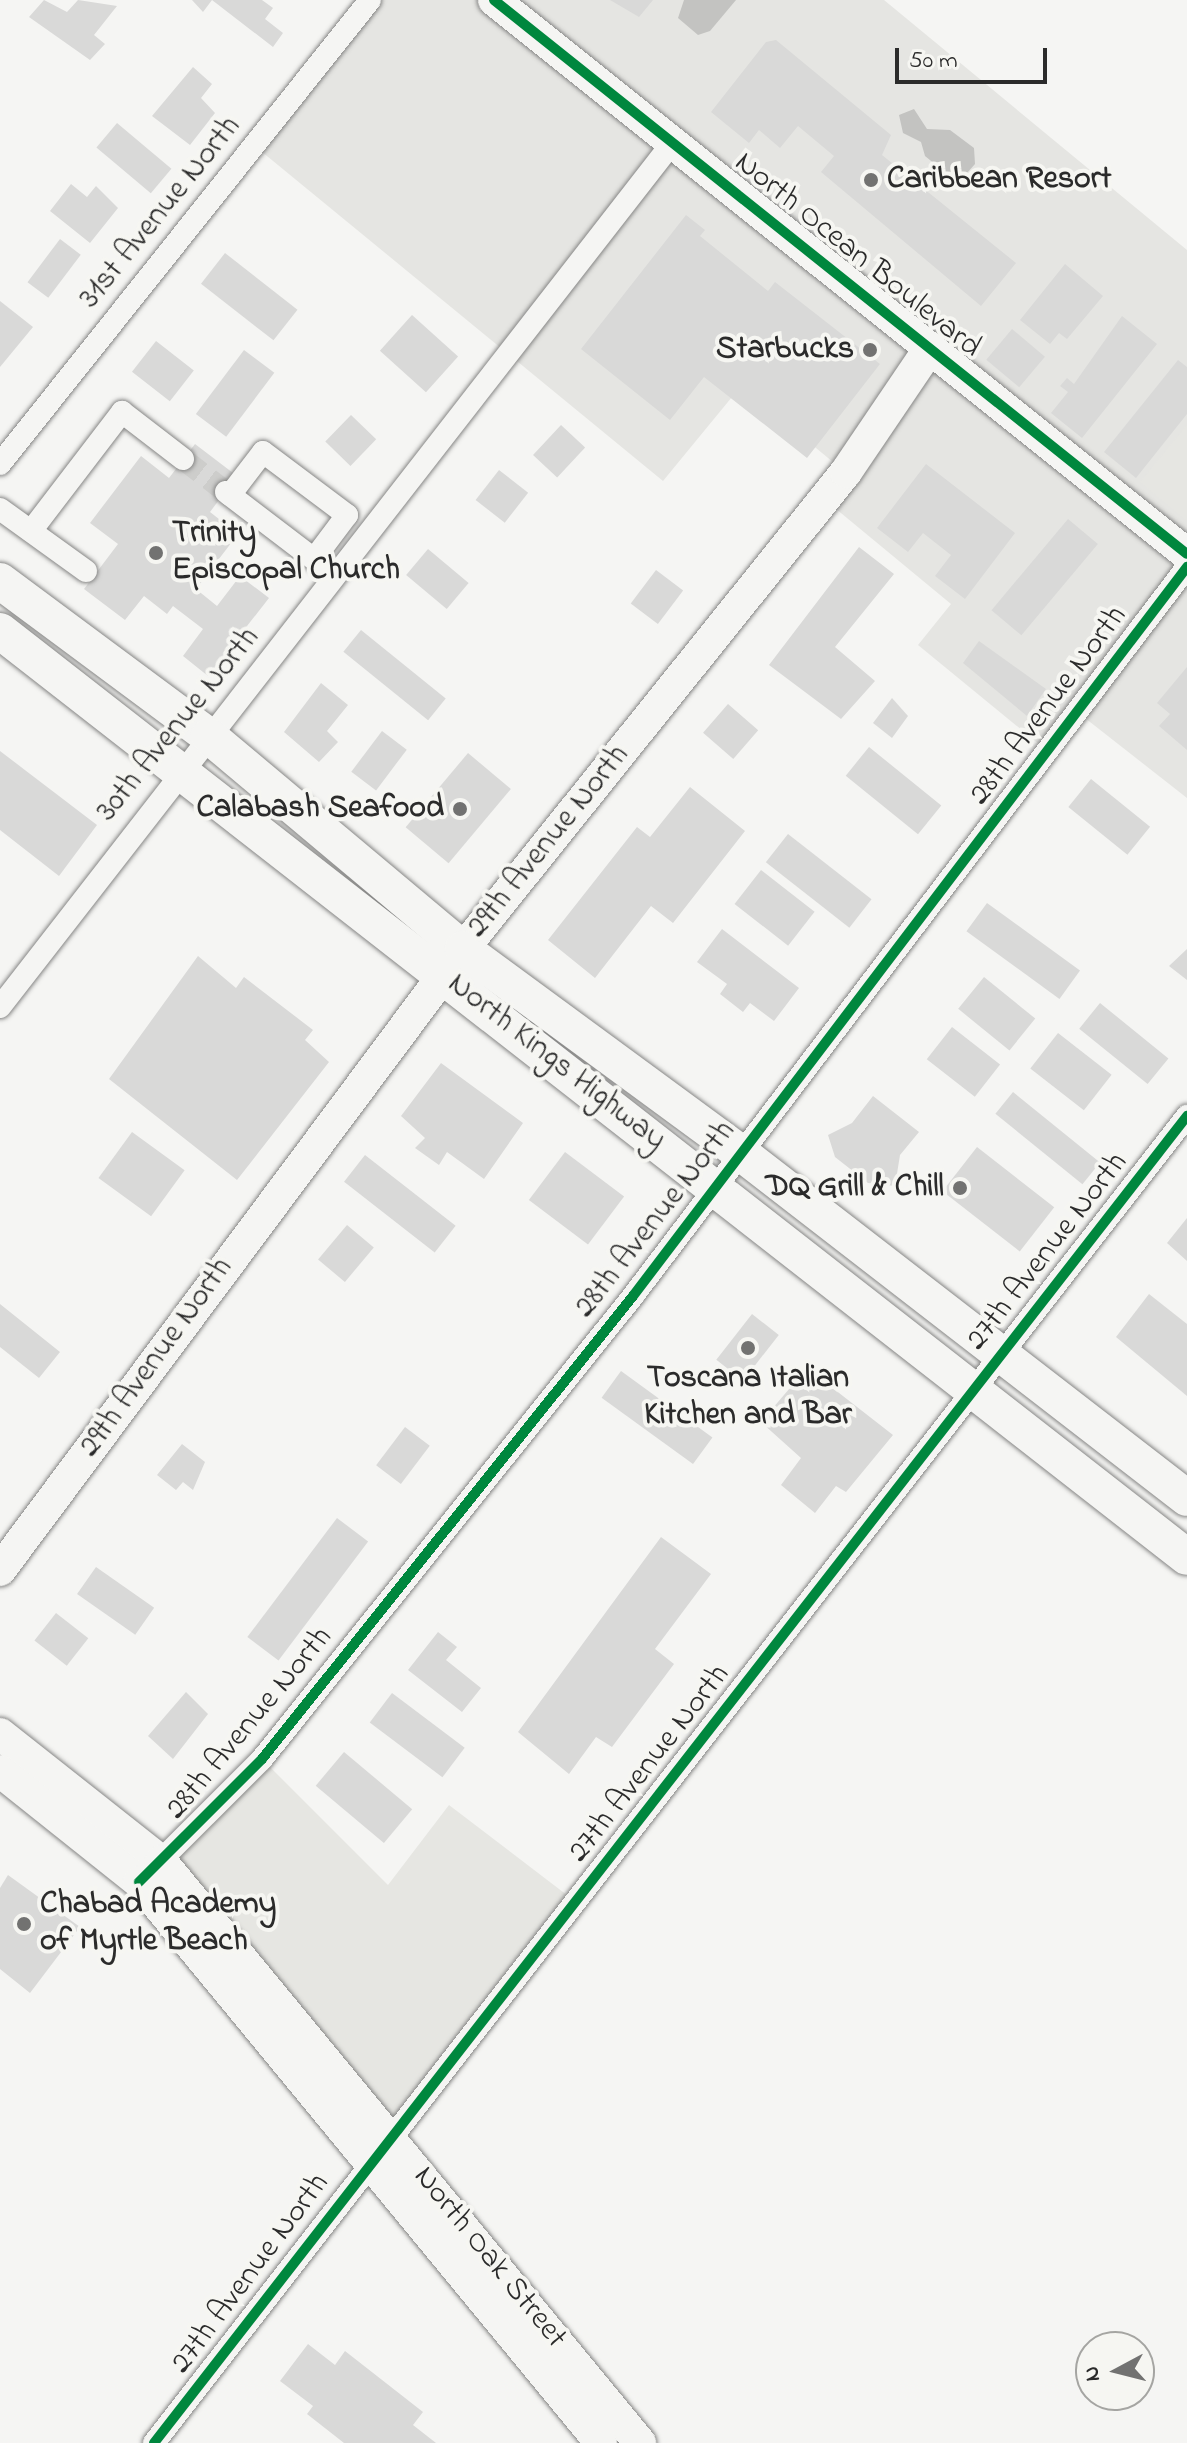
<!DOCTYPE html>
<html>
<head>
<meta charset="utf-8">
<style>
  body { margin:0 }
  #map { position:relative; width:1187px; height:2443px; overflow:hidden; background:#f5f5f3; font-family:"Indie Flower",sans-serif }
  div>[style] { position:absolute }
  [style*='--x'] { left:calc(var(--x)*1px); top:calc(var(--y)*1px); width:calc(var(--w)*1px); rotate:calc(var(--a)*1deg) }
  .built>* { inset:0; background:#e5e5e2 }
  .green>* { inset:0; background:#e6e6e2 }
  .water>* { inset:0; background:#c3c3c1 }
  .building>* { inset:0; background:#d9d9d8; transform-origin:0 0 }
  .street-tunnel>* { height:22px; margin-top:-11px; transform-origin:0; background:repeating-linear-gradient(90deg,#cdcdcb 0 22px,transparent 0 33px) }
  .roads { filter:drop-shadow(0 0 2px #868685) drop-shadow(0 0 2px #868685) }
  .street>* { height:22px; margin:-11px; padding:0 11px; transform-origin:11px; border-radius:11px; background:#f5f5f3 }
  .secondary>* { height:32px; margin:-16px; padding:0 16px; transform-origin:16px; border-radius:16px; background:#f5f5f3 }
  .primary>* { height:36px; margin:-18px; padding:0 18px; transform-origin:18px; border-radius:18px; background:#f5f5f3 }
  .cycleway>* { height:10px; margin:-5px; padding:0 5px; transform-origin:5px; border-radius:5px; background:#00873e }
  .dots>* { width:22px; height:22px; translate:-50% -50%; box-sizing:border-box; border:4px solid #f6f6f2; border-radius:50% }
  span { translate:-50% -50%; white-space:nowrap; text-align:center; line-height:1.15; -webkit-text-stroke:8px #f6f6f2; paint-order:stroke }
  .poi-label { font-size:32px; color:#2b2b2b; font-weight:700 }
  .left { translate:0 -50%; text-align:left }
  .right { translate:-100% -50%; text-align:right }
  .street-label { font-size:32px; color:#2b2b2b }
  .north { position:absolute; left:1075px; top:2331px; width:80px; height:80px; box-sizing:border-box; background:#f6f6f2; border:2px solid #a5a5a2; border-radius:50%; rotate:263deg; font-size:22px; font-weight:700; line-height:32px; text-align:center; color:#2b2b2b }
  .north::after { content:''; display:block; margin:auto; width:28px; height:36px; background:#727271; clip-path:polygon(50% 0,100% 100%,50% 72%,0 100%) }
  .scale { position:absolute; left:895px; top:48px; width:152px; height:36px; box-sizing:border-box; border:4px solid #2b2b2b; border-top:0; padding-left:10px; font-size:24px; line-height:28px; white-space:nowrap; color:#2b2b2b; -webkit-text-stroke:6px #f6f6f2; paint-order:stroke }
</style>
</head>
<body>
<div id="map">
  <div class="built">
    <i style="clip-path:polygon(375px 0,884px 0,1187px 250px,1187px 798px,1076px 711px,1045px 749px,918px 645px,951px 604px,824px 499px,845px 472px,741px 386px,663px 481px,256px 147px)"></i>
  </div>
  <div class="green">
    <i style="clip-path:polygon(1187px 425px,1187px 521px,1140px 482px)"></i>
    <i style="clip-path:polygon(262px 1759px,388px 1885px,449px 1805px,576px 1902px,391px 2136px,161px 1861px)"></i>
  </div>
  <div class="water">
    <i style="clip-path:polygon(684px 0,736px 0,710px 31px,698px 35px,678px 18px)"></i>
    <i style="clip-path:polygon(914px 109px,927px 129px,950px 130px,974px 148px,975px 164px,967px 173px,947px 174px,925px 156px,921px 142px,903px 133px,899px 115px)"></i>
  </div>
  <div class="building">
    <i style="clip-path:polygon(44px 0,67px 12px,78px 0,117px 6px,94px 35px,105px 44px,90px 60px,29px 17px)"></i>
    <i style="clip-path:polygon(192px 0,262px 0,273px 8px,265px 19px,283px 33px,273px 47px,212px 0,203px 12px)"></i>
    <i style="clip-path:polygon(610px 0,653px 0,639px 17px)"></i>
    <i style="clip-path:polygon(776px 40px,891px 135px,882px 155px,1016px 263px,981px 306px,821px 172px,834px 156px,798px 126px,780px 148px,759px 130px,749px 143px,711px 112px,766px 42px)"></i>
    <i style="clip-path:polygon(193px 67px,212px 84px,201px 98px,215px 113px,190px 145px,152px 116px)"></i>
    <i style="left:117px;top:123px;width:71px;height:32px;rotate:40deg"></i>
    <i style="clip-path:polygon(71px 184px,87px 197px,96px 186px,118px 208px,90px 243px,50px 211px)"></i>
    <i style="clip-path:polygon(686px 215px,705px 230px,700px 236px,768px 291px,775px 282px,880px 364px,807px 458px,704px 377px,670px 420px,581px 349px)"></i>
    <i style="left:60px;top:239px;width:26px;height:54px;rotate:37deg"></i>
    <i style="left:225px;top:253px;width:92px;height:39px;rotate:38deg"></i>
    <i style="clip-path:polygon(1065px 264px,1103px 296px,1067px 339px,1059px 333px,1050px 344px,1020px 320px)"></i>
    <i style="clip-path:polygon(0 301px,33px 327px,0 367px)"></i>
    <i style="left:412px;top:315px;width:62px;height:48px;rotate:42deg"></i>
    <i style="clip-path:polygon(1122px 316px,1157px 344px,1082px 438px,1051px 413px,1068px 392px,1060px 386px,1067px 378px,1074px 384px)"></i>
    <i style="left:1012px;top:329px;width:43px;height:40px;rotate:40deg"></i>
    <i style="left:156px;top:341px;width:48px;height:39px;rotate:38deg"></i>
    <i style="left:244px;top:350px;width:38px;height:80px;rotate:37deg"></i>
    <i style="clip-path:polygon(1178px 360px,1187px 367px,1187px 414px,1136px 478px,1104px 452px)"></i>
    <i style="left:351px;top:415px;width:35px;height:37px;rotate:44deg"></i>
    <i style="left:561px;top:425px;width:33px;height:41px;rotate:43deg"></i>
    <i style="clip-path:polygon(195px 444px,237px 476px,210px 512px,238px 534px,196px 589px,217px 606px,240px 576px,269px 598px,208px 676px,183px 656px,203px 629px,173px 606px,167px 614px,144px 596px,125px 620px,84px 589px,118px 544px,90px 523px,141px 456px,169px 478px)"></i>
    <i style="clip-path:polygon(926px 464px,1015px 533px,965px 599px,935px 576px,951px 555px,923px 533px,908px 552px,877px 528px)"></i>
    <i style="left:499px;top:470px;width:37px;height:38px;rotate:38deg"></i>
    <i style="left:1068px;top:519px;width:39px;height:119px;rotate:40deg"></i>
    <i style="clip-path:polygon(859px 547px,894px 574px,835px 647px,875px 681px,841px 719px,769px 665px)"></i>
    <i style="left:428px;top:549px;width:53px;height:34px;rotate:40deg"></i>
    <i style="left:656px;top:570px;width:34px;height:42px;rotate:37deg"></i>
    <i style="left:361px;top:630px;width:109px;height:28px;rotate:39deg"></i>
    <i style="clip-path:polygon(979px 641px,1046px 689px,1027px 716px,963px 663px)"></i>
    <i style="clip-path:polygon(1187px 667px,1187px 750px,1159px 726px,1170px 714px,1157px 703px)"></i>
    <i style="clip-path:polygon(321px 683px,348px 705px,327px 731px,338px 742px,319px 762px,284px 732px)"></i>
    <i style="clip-path:polygon(892px 698px,908px 716px,892px 738px,873px 723px)"></i>
    <i style="left:728px;top:704px;width:40px;height:38px;rotate:41deg"></i>
    <i style="left:382px;top:731px;width:31px;height:51px;rotate:37deg"></i>
    <i style="left:869px;top:747px;width:93px;height:37px;rotate:39deg"></i>
    <i style="clip-path:polygon(0 751px,97px 825px,59px 876px,0 830px)"></i>
    <i style="left:468px;top:753px;width:56px;height:97px;rotate:40deg"></i>
    <i style="left:1091px;top:779px;width:76px;height:36px;rotate:39deg"></i>
    <i style="clip-path:polygon(690px 787px,745px 831px,673px 923px,651px 906px,595px 978px,548px 940px,637px 827px,650px 837px)"></i>
    <i style="left:788px;top:834px;width:106px;height:36px;rotate:38deg"></i>
    <i style="left:761px;top:870px;width:68px;height:43px;rotate:38deg"></i>
    <i style="left:987px;top:903px;width:115px;height:35px;rotate:36deg"></i>
    <i style="clip-path:polygon(722px 929px,799px 988px,774px 1021px,750px 1003px,743px 1012px,720px 994px,727px 984px,697px 962px)"></i>
    <i style="clip-path:polygon(1187px 949px,1187px 980px,1169px 966px)"></i>
    <i style="clip-path:polygon(198px 956px,236px 988px,244px 977px,313px 1030px,305px 1040px,329px 1062px,237px 1180px,109px 1079px)"></i>
    <i style="left:984px;top:977px;width:66px;height:41px;rotate:39deg"></i>
    <i style="left:1100px;top:1003px;width:88px;height:33px;rotate:39deg"></i>
    <i style="left:952px;top:1027px;width:61px;height:41px;rotate:38deg"></i>
    <i style="left:1058px;top:1033px;width:68px;height:45px;rotate:38deg"></i>
    <i style="clip-path:polygon(441px 1063px,523px 1123px,484px 1179px,447px 1152px,439px 1165px,415px 1148px,425px 1138px,401px 1116px)"></i>
    <i style="left:1013px;top:1092px;width:112px;height:28px;rotate:39deg"></i>
    <i style="clip-path:polygon(873px 1096px,919px 1132px,900px 1155px,895px 1186px,868px 1183px,835px 1157px,828px 1135px,852px 1123px)"></i>
    <i style="left:132px;top:1132px;width:65px;height:57px;rotate:36deg"></i>
    <i style="left:977px;top:1147px;width:98px;height:56px;rotate:38deg"></i>
    <i style="left:565px;top:1152px;width:74px;height:60px;rotate:37deg"></i>
    <i style="left:365px;top:1155px;width:115px;height:34px;rotate:38deg"></i>
    <i style="clip-path:polygon(1187px 1218px,1187px 1261px,1167px 1243px)"></i>
    <i style="left:347px;top:1225px;width:35px;height:45px;rotate:40deg"></i>
    <i style="clip-path:polygon(1149px 1294px,1187px 1324px,1187px 1396px,1116px 1337px)"></i>
    <i style="clip-path:polygon(0 1304px,60px 1352px,39px 1378px,0 1347px)"></i>
    <i style="left:752px;top:1314px;width:34px;height:58px;rotate:38deg"></i>
    <i style="clip-path:polygon(807px 1368px,893px 1435px,846px 1492px,836px 1486px,815px 1513px,781px 1485px,801px 1458px,761px 1422px)"></i>
    <i style="left:621px;top:1371px;width:113px;height:33px;rotate:36deg"></i>
    <i style="left:405px;top:1427px;width:31px;height:48px;rotate:37deg"></i>
    <i style="clip-path:polygon(182px 1444px,205px 1462px,193px 1490px,183px 1482px,176px 1490px,157px 1475px)"></i>
    <i style="left:337px;top:1518px;width:39px;height:149px;rotate:37deg"></i>
    <i style="clip-path:polygon(661px 1537px,711px 1574px,655px 1649px,674px 1664px,612px 1747px,596px 1737px,569px 1774px,518px 1732px)"></i>
    <i style="left:96px;top:1567px;width:71px;height:33px;rotate:35deg"></i>
    <i style="left:56px;top:1613px;width:41px;height:35px;rotate:38deg"></i>
    <i style="clip-path:polygon(438px 1632px,457px 1647px,446px 1660px,481px 1688px,462px 1712px,408px 1670px)"></i>
    <i style="clip-path:polygon(186px 1692px,208px 1714px,173px 1759px,148px 1736px)"></i>
    <i style="left:392px;top:1693px;width:91px;height:37px;rotate:37deg"></i>
    <i style="left:344px;top:1752px;width:89px;height:44px;rotate:40deg"></i>
    <i style="clip-path:polygon(8px 1875px,80px 1927px,30px 1993px,0 1969px,0 1888px)"></i>
    <i style="clip-path:polygon(308px 2344px,335px 2365px,345px 2351px,423px 2412px,413px 2425px,436px 2443px,344px 2443px,307px 2414px,313px 2406px,280px 2381px)"></i>
  </div>
  <div class="street-tunnel">
    <i style="--x:183;--y:459;--w:54;--a:37.5"></i>
  </div>
  <div class="roads">
    <div class="street">
      <i style="--x:0;--y:464;--w:593;--a:-51.43"></i>
      <i style="--x:226;--y:492;--w:122;--a:37.3"></i>
      <i style="--x:230;--y:495;--w:54;--a:-52.5"></i>
      <i style="--x:263;--y:452;--w:105;--a:36.9"></i>
      <i style="--x:347;--y:515;--w:55;--a:126.9"></i>
      <i style="--x:0;--y:509;--w:106;--a:35.8"></i>
      <i style="--x:31;--y:531;--w:150;--a:-52.6"></i>
      <i style="--x:122;--y:412;--w:77;--a:37.6"></i>
      <i style="--x:0;--y:1007;--w:1096;--a:-52.12"></i>
      <i style="--x:151;--y:1870;--w:157;--a:-45"></i>
      <i style="--x:262;--y:1759;--w:593;--a:-51.29"></i>
      <i style="--x:633;--y:1296;--w:916;--a:-52.77"></i>
      <i style="--x:154;--y:2443;--w:1682;--a:-52.1"></i>
    </div>
    <div class="secondary">
      <i style="--x:494;--y:0;--w:887;--a:38.64"></i>
      <i style="--x:0;--y:1570;--w:775;--a:-53.29"></i>
      <i style="--x:463;--y:949;--w:612;--a:-51.24"></i>
      <i style="--x:846;--y:472;--w:150;--a:-55.9"></i>
      <i style="--x:0;--y:1734;--w:205;--a:38.3"></i>
      <i style="--x:161;--y:1861;--w:754;--a:50.54"></i>
      <i style="--x:0;--y:1771;--w:178;--a:38.6"></i>
      <i style="--x:139;--y:1882;--w:727;--a:50.53"></i>
    </div>
    <div class="primary">
      <i style="--x:0;--y:581;--w:260;--a:36.6"></i>
      <i style="--x:209;--y:736;--w:331;--a:40"></i>
      <i style="--x:463;--y:949;--w:346;--a:36.3"></i>
      <i style="--x:742;--y:1154;--w:562;--a:37.71"></i>
      <i style="--x:0;--y:631;--w:1505;--a:37.96"></i>
    </div>
  </div>
  <div class="cycleway">
    <i style="--x:494;--y:0;--w:887;--a:38.64"></i>
    <i style="--x:139;--y:1882;--w:174;--a:-45"></i>
    <i style="--x:262;--y:1759;--w:593;--a:-51.29"></i>
    <i style="--x:633;--y:1296;--w:916;--a:-52.77"></i>
    <i style="--x:154;--y:2443;--w:1682;--a:-52.1"></i>
  </div>
  <div class="dots">
    <i style="left:871px;top:180px;background:#727271"></i>
    <i style="left:870px;top:350px;background:#727271"></i>
    <i style="left:156px;top:553px;background:#727271"></i>
    <i style="left:460px;top:809px;background:#727271"></i>
    <i style="left:960px;top:1188px;background:#727271"></i>
    <i style="left:748px;top:1348px;background:#727271"></i>
    <i style="left:24px;top:1924px;background:#727271"></i>
  </div>
  <div class="poi-label">
    <span class="left" style="left:887px;top:180px">Caribbean Resort</span>
    <span class="right" style="left:854px;top:350px">Starbucks</span>
    <span class="left" style="left:172px;top:553px">Trinity<br>Episcopal Church</span>
    <span class="right" style="left:444px;top:809px">Calabash Seafood</span>
    <span class="right" style="left:944px;top:1188px">DQ Grill &amp; Chill</span>
    <span style="left:748px;top:1398px">Toscana Italian<br>Kitchen and Bar</span>
    <span class="left" style="left:40px;top:1924px">Chabad Academy<br>of Myrtle Beach</span>
  </div>
  <div class="street-label">
    <span style="left:161px;top:213px;rotate:-51deg">31st Avenue North</span>
    <span style="left:857px;top:256px;rotate:39deg">North Ocean Boulevard</span>
    <span style="left:1049px;top:706px;rotate:-53deg">28th Avenue North</span>
    <span style="left:179px;top:725px;rotate:-51deg">30th Avenue North</span>
    <span style="left:549px;top:842px;rotate:-51deg">29th Avenue North</span>
    <span style="left:556px;top:1063px;rotate:38deg">North Kings Highway</span>
    <span style="left:656px;top:1220px;rotate:-52deg">28th Avenue North</span>
    <span style="left:1048px;top:1252px;rotate:-52deg">27th Avenue North</span>
    <span style="left:157px;top:1358px;rotate:-54deg">29th Avenue North</span>
    <span style="left:250px;top:1724px;rotate:-50deg">28th Avenue North</span>
    <span style="left:650px;top:1764px;rotate:-52deg">27th Avenue North</span>
    <span style="left:489px;top:2258px;rotate:51deg">North Oak Street</span>
    <span style="left:251px;top:2274px;rotate:-53deg">27th Avenue North</span>
  </div>
  <div class="north">N</div>
  <div class="scale">50 m</div>
</div>
</body>
</html>
